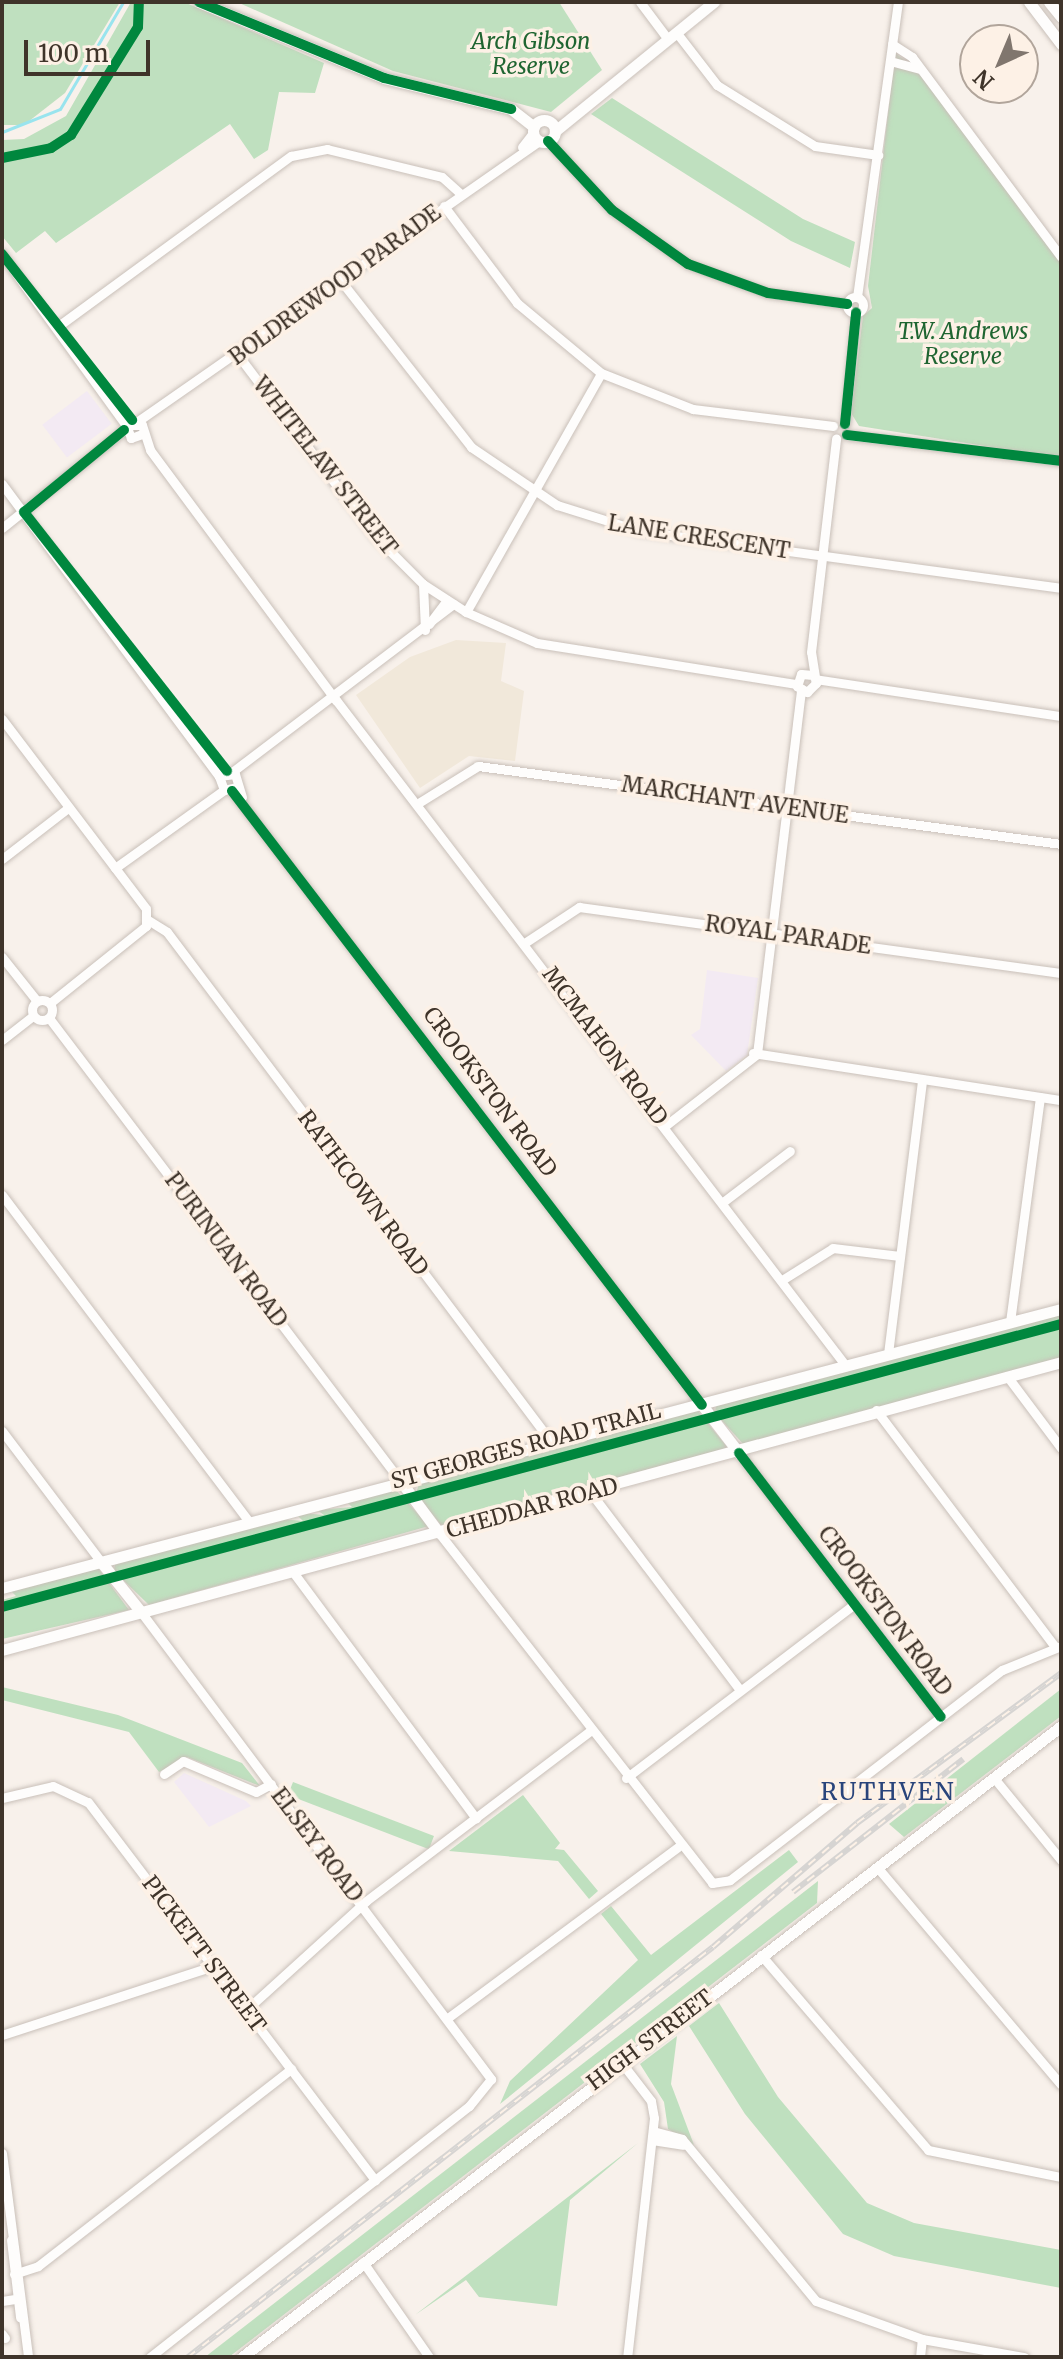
<!DOCTYPE html>
<html>
<head>
<meta charset="utf-8">
<style>
  body { margin:0 }
  #map { position:relative; width:1063px; height:2359px; overflow:hidden; background:#f8f1eb; font-family:Merriweather,serif }
  div>[style] { position:absolute }
  [style*='--x'] { left:calc(var(--x)*1px); top:calc(var(--y)*1px); width:calc(var(--w)*1px); rotate:calc(var(--a)*1deg) }
  .commercial>* { inset:0; background:#f3eaf3; transform-origin:0 0 }
  .education>* { inset:0; background:#f1e8da }
  .green>* { inset:0; background:#bfe0bf; transform-origin:0 0 }
  .stream>* { height:3px; margin:-1.5px; padding:0 1.5px; transform-origin:1.5px; border-radius:1.5px; background:#99e4ee }
  .roads { filter:drop-shadow(0 0 2px #c9c0b9) drop-shadow(0 0 2px #c9c0b9) }
  .minor>* { height:9px; margin:-4.5px; padding:0 4.5px; transform-origin:4.5px; border-radius:4.5px; background:#fefdfc }
  .minor>.ring { margin:-4.5px; padding:0; box-sizing:content-box; background:none; border:9px solid #fefdfc; border-radius:50% }
  .major>* { height:11px; margin:-5.5px; padding:0 5.5px; transform-origin:5.5px; border-radius:5.5px; background:#fefdfc }
  .major>.ring { margin:-5.5px; padding:0; box-sizing:content-box; background:none; border:11px solid #fefdfc; border-radius:50% }
  .rail>* { height:6px; margin-top:-3px; transform-origin:0; background:repeating-linear-gradient(90deg,#fdf1e6 0 9px,#d6d4d2 0 18px); box-sizing:border-box; border-block:2px solid #d6d4d2 }
  .cycleway>* { height:10px; margin:-5px; padding:0 5px; transform-origin:5px; border-radius:5px; background:#00873e }
  span { translate:-50% -50%; white-space:nowrap; text-align:center; line-height:1.15; -webkit-text-stroke:7px #fdf1e6; paint-order:stroke }
  .park-label { font-size:22px; color:#1f6531; font-style:italic }
  .street-label { font-size:22px; color:#3f342a }
  .neighbourhood-label { font-size:24px; color:#29447b; letter-spacing:2px }
  .frame { position:absolute; inset:0; border:4px solid #3f342a; pointer-events:none }
  .north { position:absolute; left:959px; top:24px; width:80px; height:80px; box-sizing:border-box; background:#fdf1e6; border:2px solid #b1a59b; border-radius:50%; rotate:224deg; font-size:22px; font-weight:700; line-height:32px; text-align:center; color:#3f342a }
  .north::after { content:''; display:block; margin:auto; width:28px; height:36px; background:#80766e; clip-path:polygon(50% 0,100% 100%,50% 72%,0 100%) }
  .scale { position:absolute; left:24px; top:40px; width:126px; height:36px; box-sizing:border-box; border:4px solid #3f342a; border-top:0; padding-left:10px; font-size:24px; line-height:28px; white-space:nowrap; color:#3f342a; -webkit-text-stroke:6px #fdf1e6; paint-order:stroke }
</style>
</head>
<body>
<div id="map">
  <div class="commercial">
    <i style="left:87px;top:391px;width:41px;height:56px;rotate:53deg"></i>
    <i style="clip-path:polygon(707px 970px,758px 978px,747px 1055px,726px 1071px,691px 1035px,700px 1029px)"></i>
    <i style="clip-path:polygon(184px 1773px,246px 1801px,251px 1806px,209px 1827px,174px 1782px)"></i>
  </div>
  <div class="education">
    <i style="clip-path:polygon(456px 640px,506px 643px,501px 681px,524px 691px,515px 761px,469px 756px,420px 788px,356px 695px,410px 657px)"></i>
  </div>
  <div class="green">
    <i style="clip-path:polygon(2px 2px,120px 2px,65px 93px,24px 125px,2px 125px)"></i>
    <i style="clip-path:polygon(131px 2px,184px 2px,324px 63px,315px 93px,279px 92px,268px 150px,254px 159px,230px 124px,56px 243px,45px 231px,16px 253px,2px 236px,2px 140px,24px 139px,66px 116px)"></i>
    <i style="clip-path:polygon(237px 2px,559px 2px,602px 70px,551px 112px,393px 71px)"></i>
    <i style="clip-path:polygon(895px 53px,916px 69px,1061px 263px,1061px 458px,859px 426px,851px 413px,863px 316px,872px 308px,868px 286px)"></i>
    <i style="clip-path:polygon(612px 98px,803px 219px,855px 242px,850px 268px,791px 241px,591px 114px)"></i>
    <i style="clip-path:polygon(1061px 1313px,1061px 1357px,745px 1446px,715px 1413px,716px 1404px)"></i>
    <i style="clip-path:polygon(697px 1410px,728px 1448px,441px 1525px,416px 1494px,419px 1483px)"></i>
    <i style="clip-path:polygon(395px 1489px,429px 1526px,149px 1605px,114px 1571px,115px 1564px,282px 1519px,303px 1521px,297px 1515px,303px 1513px,324px 1515px,317px 1510px,352px 1507px,347px 1502px)"></i>
    <i style="clip-path:polygon(98px 1568px,129px 1610px,2px 1639px,2px 1600px,16px 1596px,11px 1591px)"></i>
    <i style="clip-path:polygon(2px 1687px,118px 1715px,242px 1763px,260px 1786px,187px 1757px,159px 1772px,129px 1732px,2px 1700px)"></i>
    <i style="clip-path:polygon(1061px 1689px,1061px 1716px,904px 1837px,889px 1824px)"></i>
    <i style="left:293px;top:1782px;width:151px;height:14px;rotate:21deg"></i>
    <i style="clip-path:polygon(523px 1795px,560px 1843px,555px 1849px,564px 1850px,598px 1891px,589px 1899px,558px 1861px,449px 1851px)"></i>
    <i style="clip-path:polygon(789px 1850px,798px 1862px,500px 2104px,510px 2081px,638px 1960px,601px 1914px,611px 1906px,651px 1955px)"></i>
    <i style="clip-path:polygon(818px 1881px,817px 1903px,229px 2357px,205px 2357px)"></i>
    <i style="clip-path:polygon(719px 2003px,778px 2097px,867px 2203px,914px 2223px,1061px 2250px,1061px 2288px,894px 2256px,843px 2234px,745px 2114px,689px 2026px)"></i>
    <i style="clip-path:polygon(677px 2036px,671px 2084px,694px 2145px,668px 2129px,664px 2102px,640px 2064px)"></i>
    <i style="clip-path:polygon(638px 2143px,570px 2200px,557px 2306px,479px 2297px,466px 2280px,415px 2315px)"></i>
  </div>
  <div class="stream">
    <i style="--x:2;--y:132;--w:62;--a:-21.6"></i>
    <i style="--x:60;--y:109;--w:124;--a:-59.5"></i>
  </div>
  <div class="roads">
    <div class="minor">
      <i style="--x:640;--y:2;--w:45;--a:53.1"></i>
      <i style="--x:676;--y:32;--w:67;--a:52.3"></i>
      <i style="--x:717;--y:85;--w:115;--a:31.9"></i>
      <i style="--x:815;--y:146;--w:64;--a:8.1"></i>
      <i style="--x:892;--y:44;--w:24;--a:33"></i>
      <i style="--x:912;--y:57;--w:249;--a:53.3"></i>
      <i style="--x:890;--y:61;--w:30;--a:15"></i>
      <i style="--x:548;--y:141;--w:94;--a:47.2"></i>
      <i style="--x:612;--y:210;--w:93;--a:35.4"></i>
      <i style="--x:688;--y:264;--w:85;--a:19.9"></i>
      <i style="--x:768;--y:293;--w:80;--a:7.9"></i>
      <i style="--x:522;--y:147;--w:18;--a:-52"></i>
      <i style="--x:444;--y:206;--w:121;--a:53"></i>
      <i style="--x:517;--y:303;--w:109;--a:39.8"></i>
      <i style="--x:601;--y:373;--w:99;--a:21.4"></i>
      <i style="--x:693;--y:409;--w:141;--a:6.9"></i>
      <i style="--x:2;--y:254;--w:211;--a:54.1"></i>
      <i style="--x:341;--y:281;--w:211;--a:51.9"></i>
      <i style="--x:471;--y:447;--w:104;--a:34"></i>
      <i style="--x:557;--y:505;--w:87;--a:17.4"></i>
      <i style="--x:640;--y:531;--w:425;--a:7.7"></i>
      <i style="--x:857;--y:297;--w:298;--a:-82.1"></i>
      <i class="ring" style="left:847px;top:297px;width:7px;height:7px"></i>
      <i style="--x:57;--y:327;--w:290;--a:-36.2"></i>
      <i style="--x:291;--y:156;--w:37;--a:-11"></i>
      <i style="--x:327;--y:149;--w:118;--a:13.7"></i>
      <i style="--x:442;--y:177;--w:25;--a:42"></i>
      <i style="--x:238;--y:355;--w:227;--a:52.9"></i>
      <i style="--x:375;--y:536;--w:68;--a:45"></i>
      <i style="--x:423;--y:584;--w:51;--a:33.1"></i>
      <i style="--x:466;--y:612;--w:77;--a:23.6"></i>
      <i style="--x:537;--y:643;--w:263;--a:9"></i>
      <i style="--x:138;--y:421;--w:490;--a:-34.9"></i>
      <i style="--x:845;--y:424;--w:112;--a:-84.3"></i>
      <i style="--x:142;--y:434;--w:12;--a:160"></i>
      <i style="--x:131;--y:438;--w:14;--a:-111"></i>
      <i style="--x:126;--y:425;--w:16;--a:0"></i>
      <i style="--x:142;--y:425;--w:26;--a:72"></i>
      <i style="--x:150;--y:450;--w:312;--a:53.4"></i>
      <i style="--x:336;--y:700;--w:839;--a:52.56"></i>
      <i style="--x:847;--y:435;--w:216;--a:6.9"></i>
      <i style="--x:2;--y:484;--w:364;--a:53.4"></i>
      <i style="--x:2;--y:528;--w:156;--a:-38.8"></i>
      <i style="--x:423;--y:584;--w:46;--a:87.5"></i>
      <i style="--x:466;--y:612;--w:274;--a:-60.5"></i>
      <i style="--x:429;--y:624;--w:30;--a:-53"></i>
      <i style="--x:813;--y:675;--w:12;--a:-175"></i>
      <i style="--x:801;--y:674;--w:13;--a:108"></i>
      <i style="--x:797;--y:686;--w:12;--a:31"></i>
      <i style="--x:807;--y:692;--w:13;--a:-45"></i>
      <i style="--x:816;--y:683;--w:31;--a:-99"></i>
      <i style="--x:811;--y:652;--w:215;--a:-83.3"></i>
      <i style="--x:815;--y:679;--w:249;--a:8.6"></i>
      <i style="--x:2;--y:719;--w:238;--a:52.8"></i>
      <i style="--x:146;--y:909;--w:17;--a:90"></i>
      <i style="--x:232;--y:772;--w:278;--a:-37.2"></i>
      <i style="--x:237;--y:787;--w:13;--a:167"></i>
      <i style="--x:224;--y:790;--w:15;--a:-110"></i>
      <i style="--x:219;--y:776;--w:16;--a:-7"></i>
      <i style="--x:235;--y:774;--w:24;--a:73"></i>
      <i style="--x:232;--y:791;--w:773;--a:52.57"></i>
      <i style="--x:420;--y:802;--w:68;--a:-31.8"></i>
      <i style="--x:478;--y:766;--w:588;--a:7.62"></i>
      <i style="--x:2;--y:859;--w:83;--a:-37.7"></i>
      <i style="--x:115;--y:868;--w:134;--a:-35.6"></i>
      <i style="--x:148;--y:920;--w:22;--a:32"></i>
      <i style="--x:167;--y:932;--w:640;--a:53"></i>
      <i style="--x:526;--y:942;--w:64;--a:-33.4"></i>
      <i style="--x:579;--y:907;--w:486;--a:7.8"></i>
      <i style="--x:2;--y:957;--w:56;--a:51.5"></i>
      <i class="ring" style="left:32px;top:1000px;width:11px;height:11px"></i>
      <i style="--x:50;--y:1003;--w:123;--a:-38.7"></i>
      <i style="--x:49;--y:1018;--w:584;--a:52.8"></i>
      <i style="--x:2;--y:1040;--w:39;--a:-38"></i>
      <i style="--x:753;--y:1053;--w:312;--a:8.7"></i>
      <i style="--x:665;--y:1126;--w:117;--a:-38"></i>
      <i style="--x:757;--y:1054;--w:368;--a:-83.1"></i>
      <i style="--x:2;--y:1195;--w:411;--a:52.9"></i>
      <i style="--x:723;--y:1202;--w:84;--a:-37.3"></i>
      <i style="--x:782;--y:1280;--w:60;--a:-32.1"></i>
      <i style="--x:833;--y:1248;--w:67;--a:6.8"></i>
      <i style="--x:1010;--y:1322;--w:227;--a:-82.4"></i>
      <i style="--x:888;--y:1354;--w:274;--a:-82.9"></i>
      <i style="--x:1007;--y:1376;--w:90;--a:53.1"></i>
      <i style="--x:876;--y:1410;--w:298;--a:52.9"></i>
      <i style="--x:2;--y:1431;--w:164;--a:52.9"></i>
      <i style="--x:739;--y:1453;--w:332;--a:52.6"></i>
      <i style="--x:591;--y:1493;--w:247;--a:52.9"></i>
      <i style="--x:439;--y:1533;--w:444;--a:52"></i>
      <i style="--x:712;--y:1883;--w:18;--a:-9"></i>
      <i style="--x:730;--y:1880;--w:344;--a:-37.7"></i>
      <i style="--x:1002;--y:1670;--w:64;--a:-22.1"></i>
      <i style="--x:293;--y:1572;--w:307;--a:53.4"></i>
      <i style="--x:141;--y:1612;--w:584;--a:53.15"></i>
      <i style="--x:491;--y:2079;--w:35;--a:129"></i>
      <i style="--x:469;--y:2106;--w:406;--a:141.8"></i>
      <i style="--x:164;--y:1774;--w:23;--a:-34"></i>
      <i style="--x:183;--y:1761;--w:79;--a:23"></i>
      <i style="--x:256;--y:1792;--w:17;--a:-28"></i>
      <i style="--x:626;--y:1778;--w:287;--a:-37.3"></i>
      <i style="--x:994;--y:1778;--w:106;--a:50.7"></i>
      <i style="--x:2;--y:1798;--w:52;--a:-13.2"></i>
      <i style="--x:53;--y:1786;--w:38;--a:25"></i>
      <i style="--x:88;--y:1802;--w:475;--a:52.8"></i>
      <i style="--x:877;--y:1867;--w:285;--a:49.8"></i>
      <i style="--x:761;--y:1955;--w:257;--a:49.4"></i>
      <i style="--x:928;--y:2150;--w:136;--a:11.5"></i>
      <i style="--x:246;--y:2010;--w:162;--a:-42.2"></i>
      <i style="--x:366;--y:1901;--w:281;--a:-37.2"></i>
      <i style="--x:449;--y:2017;--w:285;--a:-36.6"></i>
      <i style="--x:2;--y:2035;--w:222;--a:-18.1"></i>
      <i style="--x:621;--y:2062;--w:49;--a:52.4"></i>
      <i style="--x:651;--y:2101;--w:17;--a:80"></i>
      <i style="--x:654;--y:2118;--w:241;--a:96.4"></i>
      <i style="--x:653;--y:2131;--w:30;--a:15"></i>
      <i style="--x:682;--y:2139;--w:210;--a:50.4"></i>
      <i style="--x:816;--y:2301;--w:113;--a:19.7"></i>
      <i style="--x:922;--y:2339;--w:104;--a:10"></i>
      <i style="--x:652;--y:2140;--w:31;--a:9"></i>
      <i style="--x:2;--y:2153;--w:206;--a:82.7"></i>
      <i style="--x:11;--y:2240;--w:78;--a:83.3"></i>
      <i style="--x:363;--y:2262;--w:116;--a:55.2"></i>
      <i style="--x:14;--y:2274;--w:25;--a:-18"></i>
      <i style="--x:38;--y:2266;--w:321;--a:-37.9"></i>
      <i style="--x:2;--y:2301;--w:18;--a:-9"></i>
      <i style="--x:2;--y:2334;--w:5;--a:53"></i>
      <i style="--x:920;--y:2357;--w:18;--a:-84"></i>
    </div>
    <div class="major">
      <i style="--x:199;--y:2;--w:200;--a:22.3"></i>
      <i style="--x:384;--y:78;--w:131;--a:13.7"></i>
      <i style="--x:511;--y:109;--w:29;--a:38"></i>
      <i style="--x:1029;--y:2;--w:53;--a:52.7"></i>
      <i style="--x:1049;--y:2;--w:19;--a:51"></i>
      <i class="ring" style="left:533px;top:120px;width:11px;height:11px"></i>
      <i style="--x:555;--y:131;--w:205;--a:-39.1"></i>
      <i style="--x:702;--y:1405;--w:61;--a:52.4"></i>
      <i style="--x:402;--y:1483;--w:62;--a:53.5"></i>
      <i style="--x:101;--y:1562;--w:64;--a:51.3"></i>
      <i style="--x:2;--y:1588;--w:1095;--a:-14.76"></i>
      <i style="--x:2;--y:1650;--w:1097;--a:-15.21"></i>
      <i style="--x:242;--y:2357;--w:1034;--a:-37.61"></i>
    </div>
  </div>
  <div class="rail">
    <i style="--x:793;--y:1892;--w:216;--a:-38"></i>
    <i style="--x:188;--y:2357;--w:666;--a:-37.99"></i>
    <i style="--x:713;--y:1947;--w:190;--a:-40.7"></i>
    <i style="--x:857;--y:1823;--w:253;--a:-36.3"></i>
  </div>
  <div class="cycleway">
    <i style="--x:199;--y:2;--w:200;--a:22.3"></i>
    <i style="--x:384;--y:78;--w:131;--a:13.7"></i>
    <i style="--x:548;--y:141;--w:94;--a:47.2"></i>
    <i style="--x:612;--y:210;--w:93;--a:35.4"></i>
    <i style="--x:688;--y:264;--w:85;--a:19.9"></i>
    <i style="--x:768;--y:293;--w:80;--a:7.9"></i>
    <i style="--x:2;--y:158;--w:50;--a:-11.5"></i>
    <i style="--x:51;--y:148;--w:24;--a:-33"></i>
    <i style="--x:71;--y:135;--w:127;--a:-58.2"></i>
    <i style="--x:138;--y:27;--w:25;--a:-88"></i>
    <i style="--x:2;--y:254;--w:211;--a:51.9"></i>
    <i style="--x:845;--y:424;--w:112;--a:-84.3"></i>
    <i style="--x:124;--y:430;--w:129;--a:140.6"></i>
    <i style="--x:24;--y:512;--w:329;--a:51.9"></i>
    <i style="--x:847;--y:435;--w:216;--a:6.9"></i>
    <i style="--x:232;--y:791;--w:773;--a:52.57"></i>
    <i style="--x:739;--y:1453;--w:332;--a:52.6"></i>
    <i style="--x:2;--y:1607;--w:1096;--a:-14.96"></i>
  </div>
  <div class="park-label">
    <span style="left:531px;top:54px">Arch Gibson<br>Reserve</span>
    <span style="left:963px;top:344px">T.W. Andrews<br>Reserve</span>
  </div>
  <div class="street-label">
    <span style="left:335px;top:285px;rotate:-36deg">BOLDREWOOD PARADE</span>
    <span style="left:325px;top:466px;rotate:52deg">WHITELAW STREET</span>
    <span style="left:699px;top:537px;rotate:9deg">LANE CRESCENT</span>
    <span style="left:735px;top:800px;rotate:8deg">MARCHANT AVENUE</span>
    <span style="left:788px;top:935px;rotate:8deg">ROYAL PARADE</span>
    <span style="left:605px;top:1046px;rotate:53deg">MCMAHON ROAD</span>
    <span style="left:490px;top:1092px;rotate:53deg">CROOKSTON ROAD</span>
    <span style="left:363px;top:1193px;rotate:53deg">RATHCOWN ROAD</span>
    <span style="left:226px;top:1250px;rotate:53deg">PURINUAN ROAD</span>
    <span style="left:526px;top:1446px;rotate:-15deg">ST GEORGES ROAD TRAIL</span>
    <span style="left:532px;top:1508px;rotate:-15deg">CHEDDAR ROAD</span>
    <span style="left:885px;top:1611px;rotate:53deg">CROOKSTON ROAD</span>
    <span style="left:317px;top:1845px;rotate:53deg">ELSEY ROAD</span>
    <span style="left:204px;top:1954px;rotate:53deg">PICKETT STREET</span>
    <span style="left:650px;top:2040px;rotate:-37deg">HIGH STREET</span>
  </div>
  <div class="neighbourhood-label">
    <span style="left:888px;top:1792px">RUTHVEN</span>
  </div>
  <div class="frame"></div>
  <div class="north">N</div>
  <div class="scale">100 m</div>
</div>
</body>
</html>
